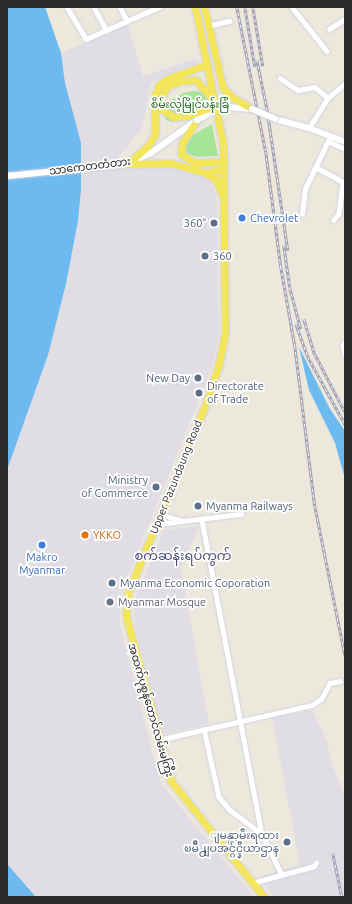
<!DOCTYPE html>
<html>
<head>
<meta charset="utf-8">
<style>
  body { margin:0 }
  #map { position:relative; width:352px; height:904px; overflow:hidden; background:#ede8dc; font-family:Ubuntu,"Noto Sans Myanmar",sans-serif }
  div>[style] { position:absolute }
  [style*='--x'] { left:calc(var(--x)*1px); top:calc(var(--y)*1px); width:calc(var(--w)*1px); rotate:calc(var(--a)*1deg) }
  .industrial>* { inset:0; background:#e0dde5 }
  .green>* { inset:0; background:#a6e497 }
  .water>* { inset:0; background:#6dbaf1 }
  .roads { filter:drop-shadow(0 0 1px #d1d2e3) drop-shadow(0 0 1px #d1d2e3) }
  .street>* { height:4.5px; margin:-2.25px; padding:0 2.25px; transform-origin:2.25px; border-radius:2.25px; background:#fff }
  .secondary>* { height:6px; margin:-3px; padding:0 3px; transform-origin:3px; border-radius:3px; background:#fff }
  .primary>* { height:7px; margin:-3.5px; padding:0 3.5px; transform-origin:3.5px; border-radius:3.5px; background:#f3e65b }
  .rail>* { height:2.5px; margin-top:-1.25px; transform-origin:0; background:repeating-linear-gradient(90deg,#fff 0 3px,#9f9fb5 0 6px); box-sizing:border-box; border-block:1px solid #9f9fb5 }
  .bridges { filter:drop-shadow(0 0 1px #d1d2e3) drop-shadow(0 0 1px #d1d2e3) }
  .secondary-bridge>* { height:6px; margin:-3px; padding:0 3px; transform-origin:3px; border-radius:3px; background:#fff }
  .primary-bridge>* { height:7px; margin:-3.5px; padding:0 3.5px; transform-origin:3.5px; border-radius:3.5px; background:#f3e65b }
  .dots>* { width:11px; height:11px; translate:-50% -50%; box-sizing:border-box; border:2px solid #fff; border-radius:50% }
  span { translate:-50% -50%; white-space:nowrap; text-align:center; line-height:1.15; -webkit-text-stroke:3.5px #fff; paint-order:stroke }
  .park-label { font-size:11px; color:#1d6919 }
  .street-label { font-size:11px; color:#2a2a2a }
  .shop-label { font-size:11px; color:#366cbe }
  .left { translate:0 -50%; text-align:left }
  .service-label { font-size:11px; color:#4e5e75 }
  .right { translate:-100% -50%; text-align:right }
  .food-label { font-size:11px; color:#c56008 }
  .worship-label { font-size:11px; color:#5b616d }
  .quarter-label { font-size:13px; color:#4a4b7c }
  .frame { position:absolute; inset:0; border:8px solid #2a2a2a; pointer-events:none }
</style>
</head>
<body>
<div id="map">
  <div class="industrial">
    <i style="clip-path:polygon(128px 25px,143px 76px,198px 58px,195px 64px,159px 78px,151px 84px,142px 128px,115px 162px,116px 169px,168px 167px,207px 178px,212px 184px,217px 201px,219px 335px,212px 368px,120px 596px,120px 624px,160px 782px,254px 897px,36px 897px,7px 864px,7px 470px,48px 355px,66px 284px,78px 221px,81px 189px,61px 53px)"></i>
    <i style="clip-path:polygon(199px 526px,181px 568px,209px 724px,162px 734px,135px 626px,134px 602px,164px 530px)"></i>
    <i style="clip-path:polygon(312px 710px,327px 741px,332px 764px,345px 796px,345px 897px,275px 897px,258px 877px,300px 865px,272px 717px)"></i>
  </div>
  <div class="green">
    <i style="clip-path:polygon(194px 91px,207px 93px,212px 111px,173px 122px,166px 120px,163px 114px,166px 103px,183px 93px)"></i>
    <i style="clip-path:polygon(212px 124px,218px 156px,199px 157px,187px 154px,183px 150px,186px 139px)"></i>
  </div>
  <div class="water">
    <i style="clip-path:polygon(7px 7px,45px 7px,61px 53px,65px 83px,81px 143px,81px 189px,78px 221px,66px 284px,48px 355px,7px 470px)"></i>
    <i style="clip-path:polygon(299px 347px,330px 409px,345px 431px,345px 479px,335px 443px,309px 390px)"></i>
    <i style="clip-path:polygon(7px 864px,36px 897px,7px 897px)"></i>
  </div>
  <div class="roads">
    <div class="street">
      <i style="--x:67;--y:7;--w:37;--a:59"></i>
      <i style="--x:86;--y:39;--w:80;--a:-23.7"></i>
      <i style="--x:94;--y:7;--w:26;--a:62"></i>
      <i style="--x:120;--y:7;--w:16;--a:63"></i>
      <i style="--x:292;--y:7;--w:56;--a:51.5"></i>
      <i style="--x:207;--y:26;--w:23;--a:-13"></i>
      <i style="--x:329;--y:29;--w:19;--a:-32"></i>
      <i style="--x:280;--y:78;--w:22;--a:34"></i>
      <i style="--x:298;--y:90;--w:17;--a:-10"></i>
      <i style="--x:315;--y:87;--w:17;--a:40"></i>
      <i style="--x:309;--y:128;--w:36;--a:-58"></i>
      <i style="--x:328;--y:98;--w:23;--a:-41"></i>
      <i style="--x:316;--y:167;--w:31;--a:29"></i>
      <i style="--x:343;--y:182;--w:32;--a:97"></i>
      <i style="--x:339;--y:214;--w:8;--a:130"></i>
      <i style="--x:302;--y:214;--w:25;--a:-83"></i>
      <i style="--x:305;--y:189;--w:53;--a:-64.4"></i>
      <i style="--x:328;--y:141;--w:19;--a:25"></i>
      <i style="--x:345;--y:342;--w:4;--a:117"></i>
      <i style="--x:343;--y:346;--w:8;--a:76"></i>
      <i style="--x:161;--y:514;--w:21;--a:19"></i>
      <i style="--x:202;--y:520;--w:320;--a:79.2"></i>
      <i style="--x:262;--y:834;--w:43;--a:64"></i>
      <i style="--x:157;--y:524;--w:85;--a:-6.8"></i>
      <i style="--x:204;--y:729;--w:70;--a:77.6"></i>
      <i style="--x:219;--y:797;--w:16;--a:50"></i>
      <i style="--x:229;--y:809;--w:41;--a:37.1"></i>
      <i style="--x:158;--y:740;--w:158;--a:-12.8"></i>
      <i style="--x:312;--y:705;--w:11;--a:-34"></i>
      <i style="--x:321;--y:699;--w:18;--a:-61"></i>
      <i style="--x:330;--y:683;--w:10;--a:-11"></i>
      <i style="--x:252;--y:883;--w:64;--a:-15.3"></i>
      <i style="--x:314;--y:866;--w:4;--a:-56"></i>
    </div>
    <div class="secondary">
      <i style="--x:216;--y:110;--w:12;--a:-14"></i>
      <i style="--x:228;--y:107;--w:22;--a:5"></i>
      <i style="--x:275;--y:119;--w:35;--a:15"></i>
      <i style="--x:309;--y:128;--w:39;--a:21"></i>
      <i style="--x:7;--y:176;--w:121;--a:-5.7"></i>
      <i style="--x:127;--y:164;--w:26;--a:-25"></i>
      <i style="--x:151;--y:153;--w:53;--a:-35.8"></i>
    </div>
    <div class="primary">
      <i style="--x:195;--y:7;--w:140;--a:78.4"></i>
      <i style="--x:223;--y:144;--w:189;--a:89.4"></i>
      <i style="--x:225;--y:333;--w:32;--a:101"></i>
      <i style="--x:219;--y:364;--w:39;--a:108"></i>
      <i style="--x:207;--y:401;--w:208;--a:112.4"></i>
      <i style="--x:128;--y:593;--w:23;--a:95"></i>
      <i style="--x:126;--y:616;--w:171;--a:74.7"></i>
      <i style="--x:171;--y:781;--w:149;--a:51.3"></i>
      <i style="--x:204;--y:7;--w:83;--a:76.8"></i>
      <i style="--x:223;--y:88;--w:13;--a:45"></i>
      <i style="--x:232;--y:97;--w:23;--a:31"></i>
      <i style="--x:186;--y:116;--w:12;--a:175"></i>
      <i style="--x:174;--y:117;--w:13;--a:-148"></i>
      <i style="--x:163;--y:110;--w:12;--a:-99"></i>
      <i style="--x:161;--y:98;--w:13;--a:-63"></i>
      <i style="--x:167;--y:86;--w:15;--a:-20"></i>
      <i style="--x:181;--y:81;--w:15;--a:-4"></i>
      <i style="--x:196;--y:80;--w:23;--a:49"></i>
      <i style="--x:197;--y:120;--w:27;--a:123"></i>
      <i style="--x:182;--y:143;--w:11;--a:95"></i>
      <i style="--x:181;--y:154;--w:17;--a:33"></i>
      <i style="--x:195;--y:163;--w:29;--a:-2"></i>
      <i style="--x:127;--y:164;--w:28;--a:-41"></i>
      <i style="--x:148;--y:146;--w:14;--a:-60"></i>
      <i style="--x:155;--y:134;--w:39;--a:-90"></i>
      <i style="--x:155;--y:95;--w:11;--a:-68"></i>
      <i style="--x:159;--y:85;--w:10;--a:-37"></i>
      <i style="--x:167;--y:79;--w:40;--a:-20.2"></i>
      <i style="--x:127;--y:164;--w:44;--a:-1.3"></i>
      <i style="--x:171;--y:163;--w:35;--a:16"></i>
      <i style="--x:205;--y:173;--w:13;--a:29"></i>
      <i style="--x:216;--y:179;--w:16;--a:68"></i>
      <i style="--x:205;--y:173;--w:19;--a:-12"></i>
    </div>
  </div>
  <div class="rail">
    <i style="--x:237;--y:7;--w:148;--a:78.7"></i>
    <i style="--x:266;--y:152;--w:116;--a:82.6"></i>
    <i style="--x:281;--y:267;--w:80;--a:80"></i>
    <i style="--x:295;--y:346;--w:161;--a:82.9"></i>
    <i style="--x:315;--y:506;--w:152;--a:78.6"></i>
    <i style="--x:245;--y:7;--w:61;--a:80.5"></i>
    <i style="--x:253;--y:7;--w:60;--a:80.4"></i>
    <i style="--x:257;--y:60;--w:49;--a:78.2"></i>
    <i style="--x:267;--y:108;--w:144;--a:81.6"></i>
    <i style="--x:284;--y:245;--w:43;--a:82.1"></i>
    <i style="--x:290;--y:288;--w:42;--a:75"></i>
    <i style="--x:304;--y:319;--w:37;--a:73"></i>
    <i style="--x:315;--y:354;--w:65;--a:62.7"></i>
    <i style="--x:296;--y:324;--w:35;--a:70"></i>
    <i style="--x:308;--y:357;--w:77;--a:61.1"></i>
    <i style="--x:333;--y:853;--w:45;--a:78.4"></i>
  </div>
  <div class="bridges">
    <div class="secondary-bridge">
      <i style="--x:252;--y:109;--w:25;--a:23"></i>
      <i style="--x:197;--y:120;--w:21;--a:-28"></i>
    </div>
    <div class="primary-bridge">
      <i style="--x:186;--y:116;--w:24;--a:-19"></i>
      <i style="--x:209;--y:108;--w:7;--a:16"></i>
    </div>
  </div>
  <div class="dots">
    <i style="left:242px;top:218px;background:#3f7fe0"></i>
    <i style="left:214px;top:223px;background:#5c6f8a"></i>
    <i style="left:205px;top:256px;background:#5c6f8a"></i>
    <i style="left:198px;top:378px;background:#5c6f8a"></i>
    <i style="left:199px;top:393px;background:#5c6f8a"></i>
    <i style="left:156px;top:487px;background:#5c6f8a"></i>
    <i style="left:198px;top:506px;background:#5c6f8a"></i>
    <i style="left:85px;top:535px;background:#e8710a"></i>
    <i style="left:42px;top:545px;background:#3f7fe0"></i>
    <i style="left:112px;top:583px;background:#5c6f8a"></i>
    <i style="left:110px;top:602px;background:#6b7280"></i>
    <i style="left:287px;top:842px;background:#5c6f8a"></i>
  </div>
  <div class="park-label">
    <span style="left:190px;top:104px">စိမ်းလဲ့မြိုင်ပန်းခြံ</span>
  </div>
  <div class="street-label">
    <span style="left:90px;top:166px;rotate:-7deg">သာကေတတံတား</span>
    <span style="left:176px;top:477px;rotate:-68deg">Upper Pazundaung Road</span>
    <span style="left:151px;top:710px;rotate:74deg">အထက်ပုစွန်တောင်လမ်းမကြီး</span>
  </div>
  <div class="shop-label">
    <span class="left" style="left:250px;top:218px">Chevrolet</span>
    <span style="left:42px;top:564px">Makro<br>Myanmar</span>
  </div>
  <div class="service-label">
    <span class="right" style="left:206px;top:223px">360°</span>
    <span class="left" style="left:213px;top:256px">360</span>
    <span class="right" style="left:190px;top:378px">New Day</span>
    <span class="left" style="left:207px;top:393px">Directorate<br>of Trade</span>
    <span class="right" style="left:148px;top:487px">Ministry<br>of Commerce</span>
    <span class="left" style="left:206px;top:506px">Myanma Railways</span>
    <span class="left" style="left:120px;top:583px">Myanma Economic Coporation</span>
    <span class="right" style="left:279px;top:842px">ျမန္မာ့မီးရထား<br>ၿမိဳ႕ျပအင္ဂ်င္နီယာဌာန</span>
  </div>
  <div class="food-label">
    <span class="left" style="left:93px;top:535px">YKKO</span>
  </div>
  <div class="worship-label">
    <span class="left" style="left:118px;top:602px">Myanmar Mosque</span>
  </div>
  <div class="quarter-label">
    <span style="left:183px;top:555px">စက်ဆန်းရပ်ကွက်</span>
  </div>
  <div class="frame"></div>
</div>
</body>
</html>
